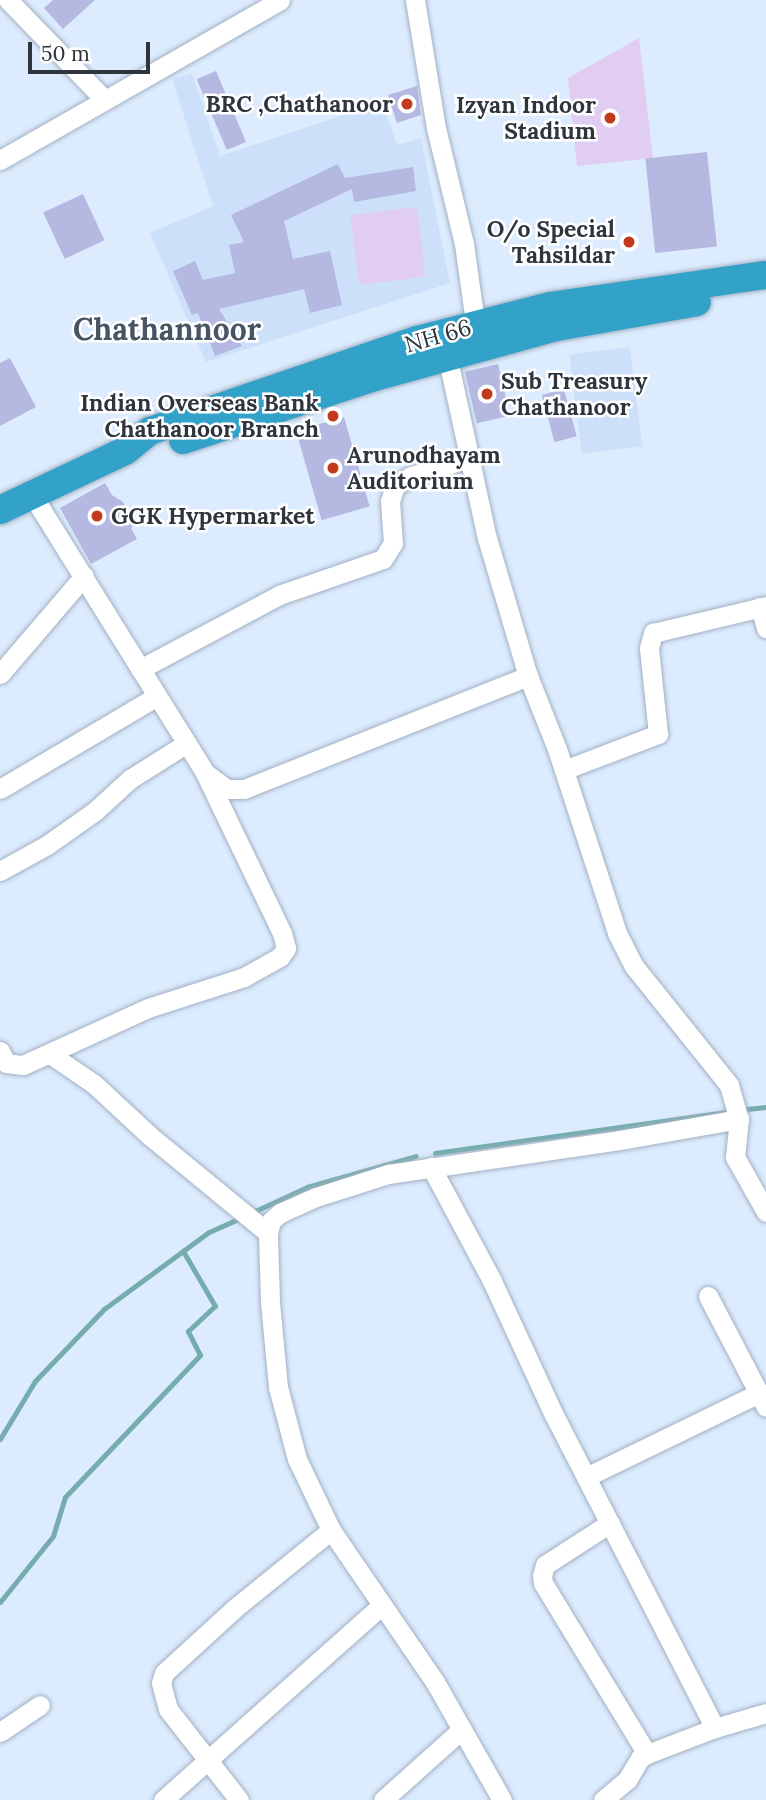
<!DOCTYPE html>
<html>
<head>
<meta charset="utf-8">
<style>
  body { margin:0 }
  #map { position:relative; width:766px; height:1800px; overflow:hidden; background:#dcecfe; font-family:Lora,serif }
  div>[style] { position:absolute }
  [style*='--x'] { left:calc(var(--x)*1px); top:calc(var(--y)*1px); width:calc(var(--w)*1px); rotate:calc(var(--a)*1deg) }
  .built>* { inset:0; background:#cce0f9; transform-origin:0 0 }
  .green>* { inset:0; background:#e1ccf2; transform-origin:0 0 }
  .stream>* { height:5px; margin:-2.5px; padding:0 2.5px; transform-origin:2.5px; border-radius:2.5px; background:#75adae }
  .building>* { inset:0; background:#b5b8e1; transform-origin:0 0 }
  .roads { filter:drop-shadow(0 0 2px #a2b0c2) drop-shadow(0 0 2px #a2b0c2) }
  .minor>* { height:19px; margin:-9.5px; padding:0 9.5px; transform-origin:9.5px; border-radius:9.5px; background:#fff }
  .highway>* { height:28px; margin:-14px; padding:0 14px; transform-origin:14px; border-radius:14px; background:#33a2c8 }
  .dots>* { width:19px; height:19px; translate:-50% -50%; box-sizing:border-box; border:4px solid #fff; border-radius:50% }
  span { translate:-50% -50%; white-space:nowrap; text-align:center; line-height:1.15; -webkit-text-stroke:5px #fff; paint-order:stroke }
  .poi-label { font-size:23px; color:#2f353c; font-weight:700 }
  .right { translate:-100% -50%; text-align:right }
  .left { translate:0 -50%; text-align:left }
  .street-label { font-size:23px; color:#2f353c }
  .district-label { font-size:30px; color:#475463; font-weight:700 }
  .scale { position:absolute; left:28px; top:42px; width:122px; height:32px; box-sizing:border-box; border:4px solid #2f353c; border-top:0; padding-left:9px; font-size:21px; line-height:24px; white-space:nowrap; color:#2f353c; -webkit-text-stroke:5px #fff; paint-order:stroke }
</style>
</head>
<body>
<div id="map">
  <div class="built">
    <i style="clip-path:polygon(192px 73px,220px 156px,382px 102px,397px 145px,421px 138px,450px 283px,206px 362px,150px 233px,213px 206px,172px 79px)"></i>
    <i style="left:630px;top:347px;width:100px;height:61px;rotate:83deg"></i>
  </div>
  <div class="green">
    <i style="clip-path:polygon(639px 38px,653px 158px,577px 166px,568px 78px)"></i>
    <i style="left:417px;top:207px;width:70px;height:67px;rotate:83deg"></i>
  </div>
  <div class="stream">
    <i style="--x:747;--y:1109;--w:19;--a:-6"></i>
    <i style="--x:435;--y:1153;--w:294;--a:-8"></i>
    <i style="--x:251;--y:1213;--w:62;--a:-24.9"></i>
    <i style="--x:307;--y:1187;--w:113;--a:-15.9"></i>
    <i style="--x:0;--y:1439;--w:68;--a:-58.9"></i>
    <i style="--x:35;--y:1381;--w:100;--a:-46.2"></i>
    <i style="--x:104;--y:1309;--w:130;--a:-36.3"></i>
    <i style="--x:209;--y:1232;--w:36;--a:-24"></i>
    <i style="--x:0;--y:1602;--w:85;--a:-51.2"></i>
    <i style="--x:53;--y:1536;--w:41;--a:-72.9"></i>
    <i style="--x:65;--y:1497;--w:196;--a:-46.4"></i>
    <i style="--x:200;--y:1355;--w:27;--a:-117"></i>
    <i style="--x:188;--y:1331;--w:37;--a:-43"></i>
    <i style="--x:215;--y:1306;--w:64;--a:-120.2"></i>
  </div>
  <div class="building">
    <i style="clip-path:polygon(53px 0,95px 0,63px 29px,44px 8px)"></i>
    <i style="left:216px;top:71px;width:77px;height:21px;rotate:67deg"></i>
    <i style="clip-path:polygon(417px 86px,421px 115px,397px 123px,388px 95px)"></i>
    <i style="left:707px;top:152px;width:95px;height:62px;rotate:84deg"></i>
    <i style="clip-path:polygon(338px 164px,345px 178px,413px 167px,416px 191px,354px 202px,352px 189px,284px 221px,293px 259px,330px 251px,342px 305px,310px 313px,304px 289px,219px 309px,242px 346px,215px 356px,198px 313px,192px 315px,173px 271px,195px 261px,203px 280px,235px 273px,229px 245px,244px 242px,231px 215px)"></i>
    <i style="left:83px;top:194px;width:51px;height:44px;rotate:65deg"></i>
    <i style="clip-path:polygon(10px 358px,36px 407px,0 426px,0 363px)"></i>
    <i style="left:498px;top:364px;width:53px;height:34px;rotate:77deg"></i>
    <i style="left:564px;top:389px;width:49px;height:23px;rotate:75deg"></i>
    <i style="left:344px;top:417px;width:93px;height:50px;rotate:74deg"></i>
    <i style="clip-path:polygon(105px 483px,112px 495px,123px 502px,134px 524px,131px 528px,137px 539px,91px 564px,60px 508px)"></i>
  </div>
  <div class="roads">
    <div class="minor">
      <i style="--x:8;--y:0;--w:138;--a:45.9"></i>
      <i style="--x:415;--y:0;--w:130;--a:80.7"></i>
      <i style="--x:436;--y:128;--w:119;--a:76.4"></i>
      <i style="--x:464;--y:244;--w:93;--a:82"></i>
      <i style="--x:0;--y:160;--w:322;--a:-29.7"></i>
      <i style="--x:445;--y:346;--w:197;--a:77.7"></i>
      <i style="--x:487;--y:538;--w:144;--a:73.5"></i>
      <i style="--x:528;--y:676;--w:79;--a:68.3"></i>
      <i style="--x:557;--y:749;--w:194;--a:71.9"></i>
      <i style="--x:617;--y:933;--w:36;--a:63"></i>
      <i style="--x:633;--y:965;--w:154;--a:51.3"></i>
      <i style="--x:729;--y:1085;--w:35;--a:74"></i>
      <i style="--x:739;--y:1119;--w:38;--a:96"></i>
      <i style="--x:735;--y:1157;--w:63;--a:60.6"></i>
      <i style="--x:31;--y:493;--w:330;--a:58.1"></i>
      <i style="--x:205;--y:773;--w:27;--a:36"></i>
      <i style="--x:227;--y:789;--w:17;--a:0"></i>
      <i style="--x:244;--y:789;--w:306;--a:-21.7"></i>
      <i style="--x:760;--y:607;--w:22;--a:74"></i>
      <i style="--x:140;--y:669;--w:157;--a:-28"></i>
      <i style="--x:279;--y:595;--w:110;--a:-19.1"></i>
      <i style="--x:383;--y:559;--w:19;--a:-58"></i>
      <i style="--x:393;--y:543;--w:42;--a:-94.1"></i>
      <i style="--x:390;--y:501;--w:16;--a:-72"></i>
      <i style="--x:395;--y:486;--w:19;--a:-32"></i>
      <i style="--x:411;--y:476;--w:61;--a:-17.2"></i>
      <i style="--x:0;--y:674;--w:129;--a:-49.4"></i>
      <i style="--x:564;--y:770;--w:101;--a:-21"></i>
      <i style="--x:658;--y:734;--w:86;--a:-96"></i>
      <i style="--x:649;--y:648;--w:16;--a:-75"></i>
      <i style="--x:653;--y:633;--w:116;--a:-13.4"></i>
      <i style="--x:0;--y:789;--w:182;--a:-30.6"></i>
      <i style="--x:0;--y:871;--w:54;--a:-29"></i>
      <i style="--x:47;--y:845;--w:59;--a:-35.3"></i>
      <i style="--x:95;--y:811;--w:47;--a:-42.4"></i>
      <i style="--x:130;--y:779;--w:67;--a:-32.3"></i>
      <i style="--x:0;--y:1051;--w:13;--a:63"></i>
      <i style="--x:6;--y:1063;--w:17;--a:7"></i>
      <i style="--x:23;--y:1065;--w:137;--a:-24.5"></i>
      <i style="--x:148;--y:1008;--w:101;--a:-17.9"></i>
      <i style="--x:244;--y:977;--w:41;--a:-29.1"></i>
      <i style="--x:280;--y:957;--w:11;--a:-56"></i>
      <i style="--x:286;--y:948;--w:16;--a:-105"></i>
      <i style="--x:282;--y:933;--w:173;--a:-115.7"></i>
      <i style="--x:50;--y:1054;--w:53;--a:34.3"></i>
      <i style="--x:94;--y:1084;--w:76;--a:42.9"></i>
      <i style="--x:150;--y:1136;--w:153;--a:39.4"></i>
      <i style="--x:431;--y:1167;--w:129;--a:61.8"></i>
      <i style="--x:492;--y:1281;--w:145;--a:65.2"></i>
      <i style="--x:553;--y:1413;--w:354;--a:62.8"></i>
      <i style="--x:708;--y:1296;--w:125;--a:62.4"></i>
      <i style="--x:586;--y:1477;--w:192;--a:-25.9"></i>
      <i style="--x:610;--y:1523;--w:77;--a:147.1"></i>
      <i style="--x:545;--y:1565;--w:11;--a:105"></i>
      <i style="--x:542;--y:1576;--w:7;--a:82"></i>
      <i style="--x:543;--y:1583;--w:200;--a:58.7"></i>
      <i style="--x:0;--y:1732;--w:48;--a:-34"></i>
      <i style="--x:163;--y:1800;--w:293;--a:-41.7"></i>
      <i style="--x:239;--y:1800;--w:115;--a:-128"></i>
      <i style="--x:168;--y:1709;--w:27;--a:-105"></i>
      <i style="--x:161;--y:1683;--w:10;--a:-73"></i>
      <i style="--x:164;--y:1673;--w:96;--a:-42.5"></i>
      <i style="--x:235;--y:1608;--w:124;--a:-39.1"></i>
      <i style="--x:383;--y:1800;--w:106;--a:-41.9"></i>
      <i style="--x:502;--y:1800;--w:136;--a:-119.6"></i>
      <i style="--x:435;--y:1682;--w:184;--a:-124.4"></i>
      <i style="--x:331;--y:1530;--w:79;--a:-115.6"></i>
      <i style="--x:297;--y:1459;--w:74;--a:-104.8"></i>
      <i style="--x:278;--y:1387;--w:85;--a:-95.4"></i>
      <i style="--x:270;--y:1302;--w:69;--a:-91.7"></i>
      <i style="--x:268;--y:1233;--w:12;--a:-76"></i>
      <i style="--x:271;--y:1221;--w:12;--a:-42"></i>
      <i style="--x:280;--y:1213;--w:39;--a:-24"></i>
      <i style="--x:316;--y:1197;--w:76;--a:-17.7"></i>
      <i style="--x:388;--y:1174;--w:234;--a:-8.3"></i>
      <i style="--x:620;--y:1140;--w:121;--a:-10"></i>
      <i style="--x:603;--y:1800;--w:31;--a:-40"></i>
      <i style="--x:627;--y:1780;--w:26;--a:-59"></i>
      <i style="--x:640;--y:1758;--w:8;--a:-30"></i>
      <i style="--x:647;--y:1754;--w:73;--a:-20.9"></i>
      <i style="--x:715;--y:1728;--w:53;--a:-16.4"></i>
    </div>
    <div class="highway">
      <i style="--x:183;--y:440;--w:202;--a:-18.2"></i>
      <i style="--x:375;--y:377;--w:189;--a:-15.4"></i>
      <i style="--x:557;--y:327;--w:142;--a:-10.1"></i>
      <i style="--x:0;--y:510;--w:138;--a:-25.3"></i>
      <i style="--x:125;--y:451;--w:32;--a:-39"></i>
      <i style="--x:150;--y:431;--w:282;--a:-18.8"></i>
      <i style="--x:417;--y:340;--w:137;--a:-14.3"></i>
      <i style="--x:550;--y:306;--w:218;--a:-8.2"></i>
    </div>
  </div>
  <div class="dots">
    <i style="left:407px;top:104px;background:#c3391b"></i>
    <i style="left:610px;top:118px;background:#c3391b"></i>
    <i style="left:629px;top:242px;background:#c3391b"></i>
    <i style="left:487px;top:394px;background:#c3391b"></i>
    <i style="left:333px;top:416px;background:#c3391b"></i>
    <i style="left:333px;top:468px;background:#c3391b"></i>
    <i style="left:97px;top:516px;background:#c3391b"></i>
  </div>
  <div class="poi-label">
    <span class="right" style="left:393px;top:104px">BRC ,Chathanoor</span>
    <span class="right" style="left:596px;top:118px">Izyan Indoor<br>Stadium</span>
    <span class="right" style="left:615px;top:242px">O/o Special<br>Tahsildar</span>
    <span class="left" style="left:501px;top:394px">Sub Treasury<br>Chathanoor</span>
    <span class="right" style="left:319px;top:416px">Indian Overseas Bank<br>Chathanoor Branch</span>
    <span class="left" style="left:347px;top:468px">Arunodhayam<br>Auditorium</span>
    <span class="left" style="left:111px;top:516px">GGK Hypermarket</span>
  </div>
  <div class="street-label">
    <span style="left:438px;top:336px;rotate:-16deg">NH 66</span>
  </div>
  <div class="district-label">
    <span style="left:167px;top:329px">Chathannoor</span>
  </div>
  <div class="scale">50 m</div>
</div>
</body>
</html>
